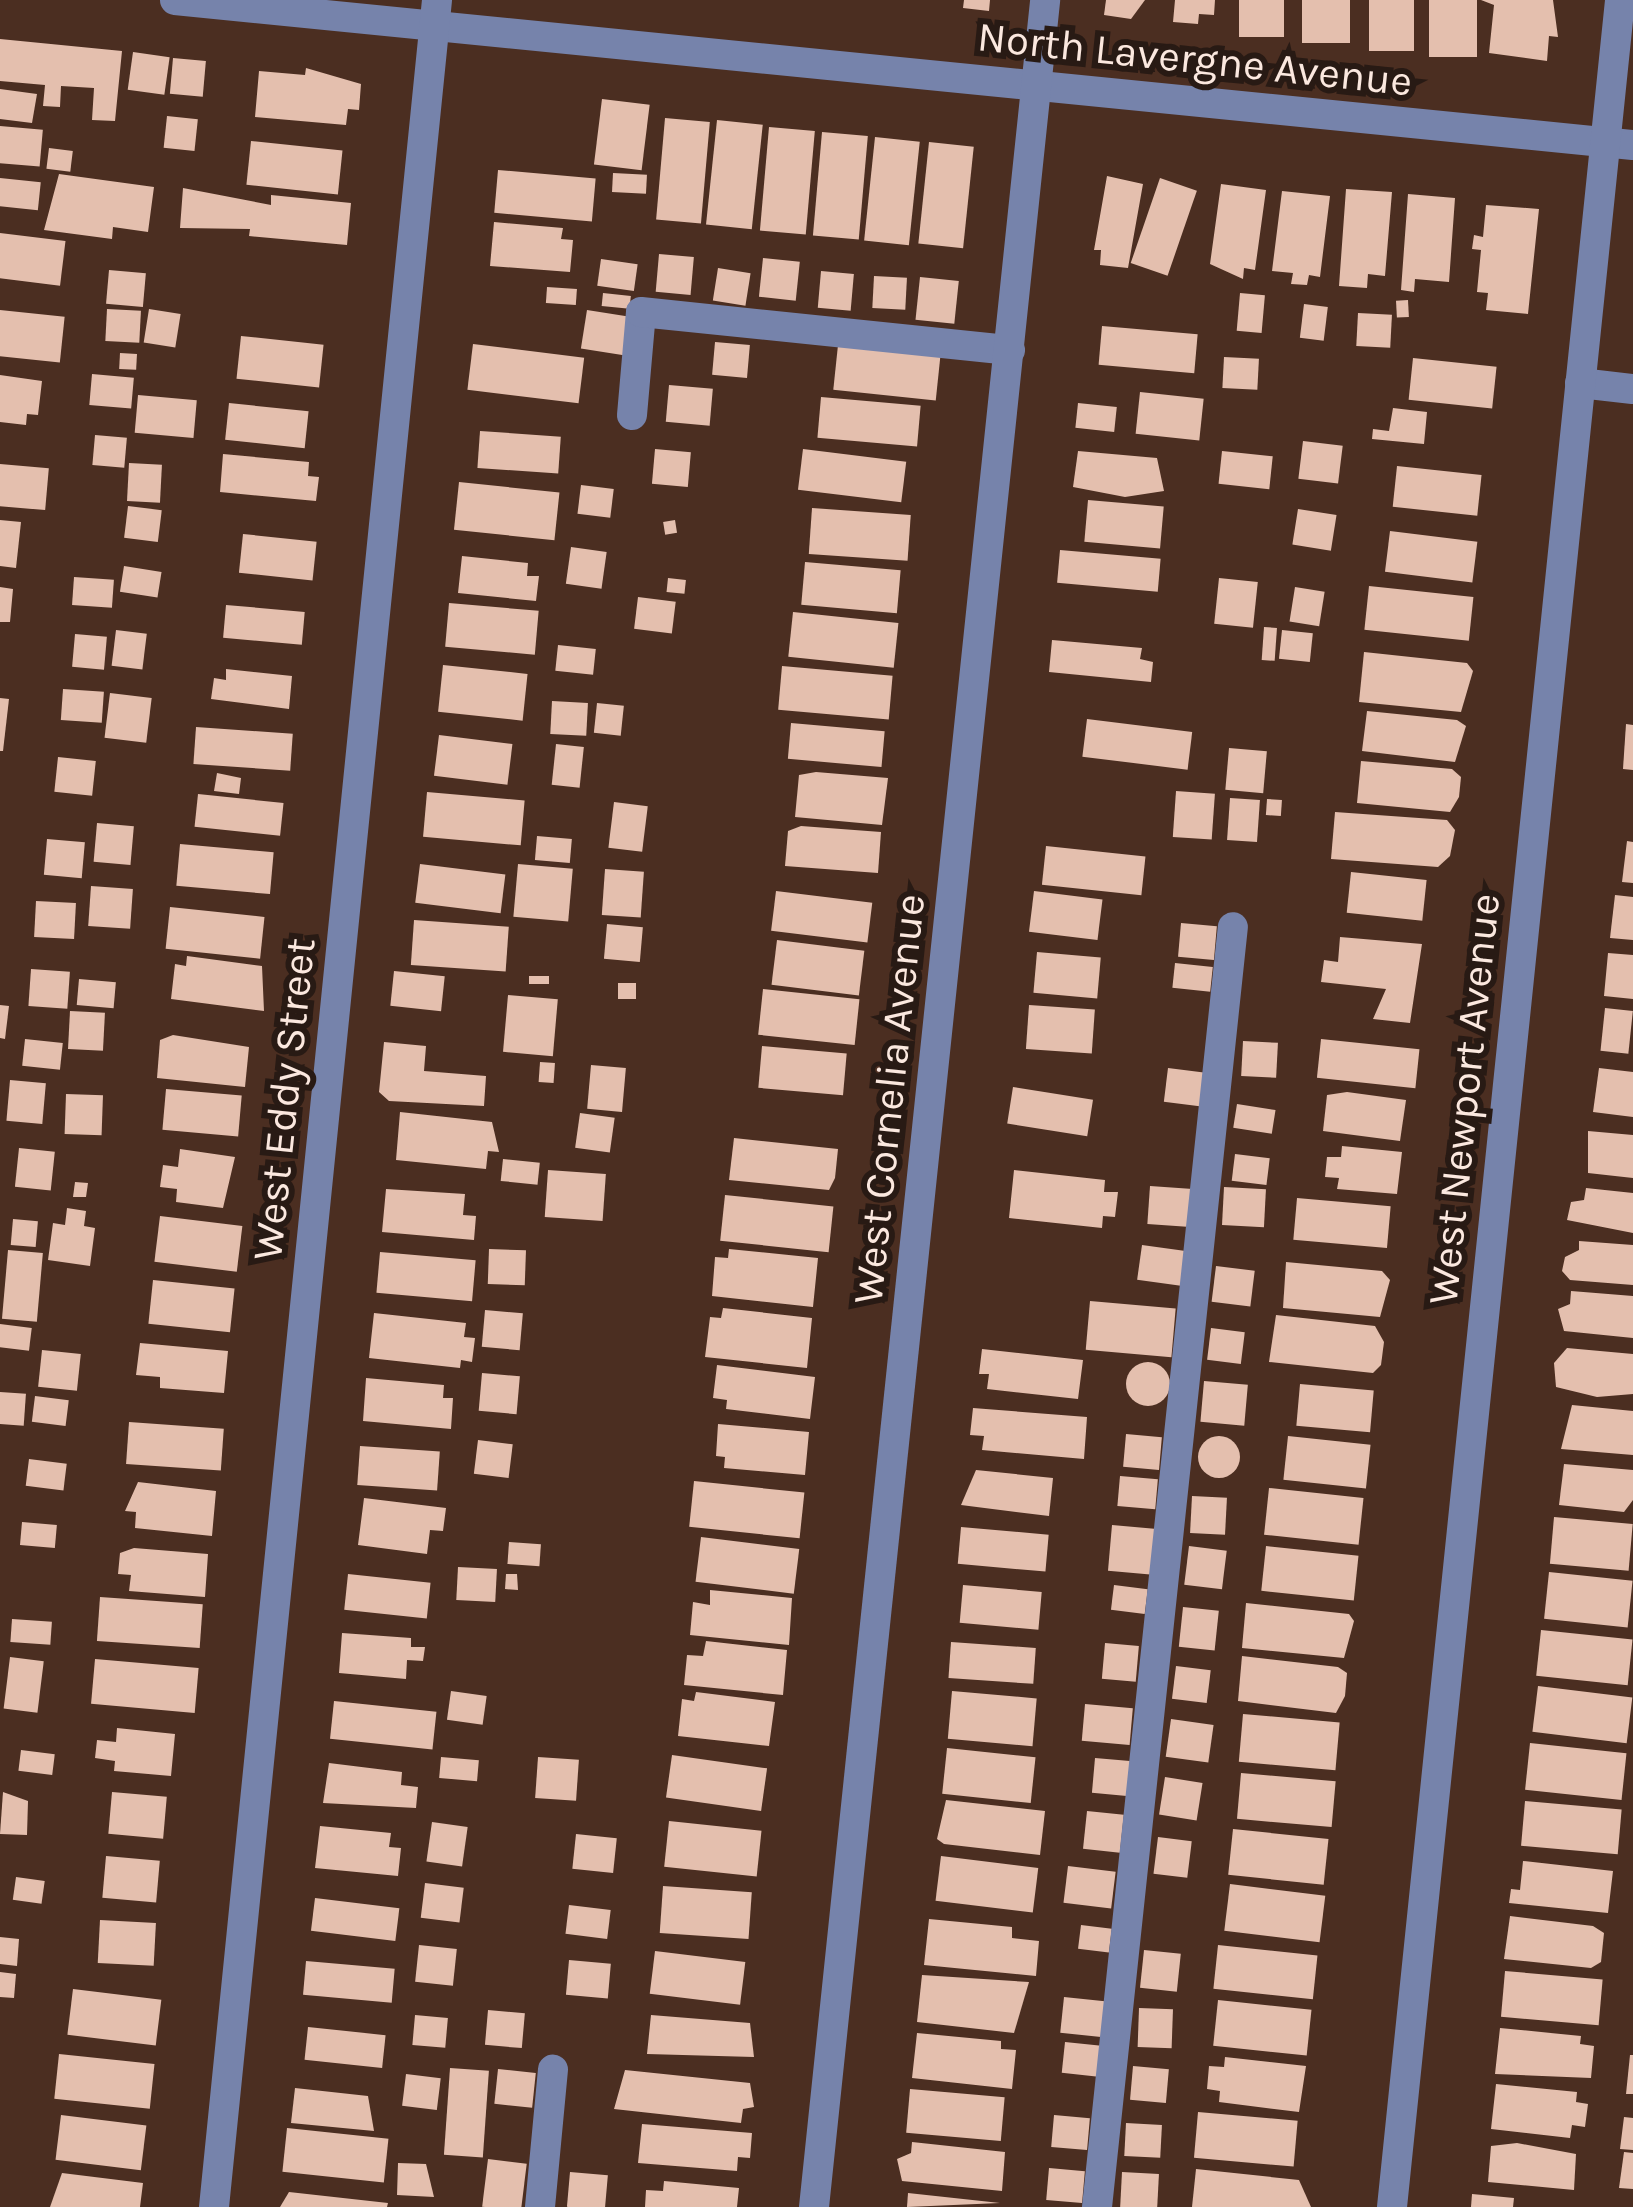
<!DOCTYPE html>
<html>
<head>
<meta charset="utf-8">
<style>
  body { margin:0 }
  #map { position:relative; width:1633px; height:2207px; overflow:hidden; background:#4b2e21; font-family:Karla,sans-serif }
  div>[style] { position:absolute }
  [style*='--x'] { left:calc(var(--x)*1px); top:calc(var(--y)*1px); width:calc(var(--w)*1px); rotate:calc(var(--a)*1deg) }
  .building>* { inset:0; background:#e4bfae; transform-origin:0 0 }
  .round { border-radius:50% }
  .minor>* { height:30px; margin:-15px; padding:0 15px; transform-origin:15px; border-radius:15px; background:#7683ab }
  span { translate:-50% -50%; white-space:nowrap; text-align:center; line-height:1.15; -webkit-text-stroke:12px #281a14; paint-order:stroke }
  .street-label { font-size:42px; color:#fbe8df }
</style>
</head>
<body>
<div id="map">
  <div class="building">
    <i style="clip-path:polygon(964px 0,990px 0,989px 11px,963px 8px)"></i>
    <i style="clip-path:polygon(1106px 0,1145px 0,1131px 19px,1104px 15px)"></i>
    <i style="clip-path:polygon(1175px 0,1215px 0,1214px 15px,1199px 14px,1198px 24px,1173px 22px)"></i>
    <i style="left:1239px;top:0;width:45px;height:37px"></i>
    <i style="left:1302px;top:0;width:48px;height:43px"></i>
    <i style="left:1369px;top:0;width:45px;height:51px"></i>
    <i style="left:1429px;top:0;width:48px;height:57px"></i>
    <i style="clip-path:polygon(1481px 0,1553px 0,1558px 37px,1549px 36px,1547px 61px,1489px 53px,1494px 5px)"></i>
    <i style="clip-path:polygon(0 39px,122px 51px,115px 121px,92px 120px,94px 88px,61px 86px,60px 107px,43px 106px,45px 85px,0 81px)"></i>
    <i style="left:133px;top:52px;width:37px;height:38px;rotate:8deg"></i>
    <i style="left:173px;top:58px;width:33px;height:36px;rotate:5deg"></i>
    <i style="clip-path:polygon(306px 68px,361px 84px,359px 110px,348px 109px,346px 125px,255px 117px,259px 71px,305px 75px)"></i>
    <i style="clip-path:polygon(0 89px,37px 94px,32px 123px,0 119px)"></i>
    <i style="left:602px;top:99px;width:48px;height:66px;rotate:7deg"></i>
    <i style="left:167px;top:116px;width:31px;height:32px;rotate:6deg"></i>
    <i style="left:665px;top:118px;width:45px;height:102px;rotate:5deg"></i>
    <i style="left:717px;top:120px;width:46px;height:105px;rotate:6deg"></i>
    <i style="left:0;top:126px;width:43px;height:37px;rotate:5deg"></i>
    <i style="left:769px;top:127px;width:46px;height:104px;rotate:5deg"></i>
    <i style="left:822px;top:132px;width:46px;height:104px;rotate:5deg"></i>
    <i style="left:875px;top:137px;width:45px;height:104px;rotate:6deg"></i>
    <i style="left:251px;top:141px;width:92px;height:44px;rotate:6deg"></i>
    <i style="left:929px;top:142px;width:45px;height:102px;rotate:6deg"></i>
    <i style="left:49px;top:148px;width:24px;height:21px;rotate:7deg"></i>
    <i style="left:498px;top:170px;width:98px;height:43px;rotate:5deg"></i>
    <i style="left:613px;top:173px;width:34px;height:19px;rotate:3deg"></i>
    <i style="clip-path:polygon(59px 174px,154px 187px,148px 232px,113px 227px,112px 239px,44px 230px)"></i>
    <i style="clip-path:polygon(1107px 176px,1143px 184px,1128px 268px,1100px 265px,1101px 250px,1094px 250px)"></i>
    <i style="left:0;top:178px;width:41px;height:28px;rotate:6deg"></i>
    <i style="left:1160px;top:178px;width:39px;height:90px;rotate:19deg"></i>
    <i style="clip-path:polygon(1221px 184px,1266px 190px,1255px 270px,1244px 268px,1243px 279px,1210px 264px)"></i>
    <i style="clip-path:polygon(183px 188px,271px 205px,271px 195px,351px 203px,347px 245px,249px 236px,250px 229px,180px 228px)"></i>
    <i style="clip-path:polygon(1346px 189px,1392px 192px,1385px 276px,1368px 274px,1367px 288px,1339px 286px)"></i>
    <i style="clip-path:polygon(1282px 191px,1330px 196px,1320px 277px,1309px 275px,1307px 285px,1291px 284px,1293px 273px,1272px 271px)"></i>
    <i style="clip-path:polygon(1408px 194px,1455px 198px,1449px 282px,1415px 279px,1414px 292px,1401px 290px)"></i>
    <i style="clip-path:polygon(1486px 205px,1539px 209px,1528px 314px,1486px 310px,1488px 293px,1477px 292px,1481px 250px,1472px 249px,1474px 235px,1483px 237px)"></i>
    <i style="clip-path:polygon(494px 222px,563px 228px,561px 239px,573px 240px,570px 272px,490px 266px)"></i>
    <i style="left:0;top:233px;width:66px;height:45px;rotate:7deg"></i>
    <i style="left:659px;top:254px;width:35px;height:38px;rotate:5deg"></i>
    <i style="left:763px;top:258px;width:37px;height:39px;rotate:6deg"></i>
    <i style="left:601px;top:259px;width:37px;height:27px;rotate:8deg"></i>
    <i style="left:718px;top:268px;width:33px;height:33px;rotate:9deg"></i>
    <i style="left:109px;top:270px;width:37px;height:34px;rotate:5deg"></i>
    <i style="left:821px;top:271px;width:33px;height:37px;rotate:5deg"></i>
    <i style="left:874px;top:276px;width:33px;height:32px;rotate:3deg"></i>
    <i style="left:920px;top:277px;width:39px;height:43px;rotate:6deg"></i>
    <i style="left:547px;top:287px;width:30px;height:16px;rotate:4deg"></i>
    <i style="left:603px;top:293px;width:28px;height:13px;rotate:6deg"></i>
    <i style="left:1240px;top:293px;width:25px;height:38px;rotate:5deg"></i>
    <i style="left:1408px;top:300px;width:17px;height:12px;rotate:87deg"></i>
    <i style="left:1304px;top:304px;width:24px;height:34px;rotate:7deg"></i>
    <i style="left:107px;top:309px;width:34px;height:32px;rotate:3deg"></i>
    <i style="left:149px;top:309px;width:32px;height:34px;rotate:9deg"></i>
    <i style="left:0;top:310px;width:65px;height:46px;rotate:6deg"></i>
    <i style="left:587px;top:310px;width:45px;height:39px;rotate:9deg"></i>
    <i style="left:1358px;top:313px;width:34px;height:33px;rotate:3deg"></i>
    <i style="left:1102px;top:326px;width:96px;height:39px;rotate:5deg"></i>
    <i style="left:241px;top:336px;width:83px;height:43px;rotate:6deg"></i>
    <i style="left:715px;top:342px;width:35px;height:33px;rotate:5deg"></i>
    <i style="left:473px;top:344px;width:112px;height:46px;rotate:7deg"></i>
    <i style="left:838px;top:345px;width:103px;height:45px;rotate:6deg"></i>
    <i style="left:120px;top:353px;width:17px;height:16px;rotate:3deg"></i>
    <i style="left:1224px;top:357px;width:35px;height:31px;rotate:3deg"></i>
    <i style="left:1413px;top:358px;width:84px;height:42px;rotate:6deg"></i>
    <i style="left:92px;top:374px;width:42px;height:31px;rotate:5deg"></i>
    <i style="clip-path:polygon(0 375px,42px 381px,38px 415px,27px 414px,26px 425px,0 422px)"></i>
    <i style="left:669px;top:385px;width:44px;height:37px;rotate:5deg"></i>
    <i style="left:1140px;top:392px;width:64px;height:42px;rotate:6deg"></i>
    <i style="left:138px;top:395px;width:59px;height:38px;rotate:5deg"></i>
    <i style="left:821px;top:397px;width:100px;height:41px;rotate:5deg"></i>
    <i style="left:229px;top:403px;width:80px;height:37px;rotate:6deg"></i>
    <i style="left:1078px;top:403px;width:39px;height:25px;rotate:6deg"></i>
    <i style="clip-path:polygon(1393px 408px,1427px 412px,1424px 444px,1372px 439px,1373px 429px,1389px 431px)"></i>
    <i style="left:480px;top:431px;width:81px;height:37px;rotate:4deg"></i>
    <i style="left:95px;top:435px;width:32px;height:30px;rotate:5deg"></i>
    <i style="left:1303px;top:441px;width:40px;height:38px;rotate:7deg"></i>
    <i style="left:655px;top:449px;width:36px;height:35px;rotate:5deg"></i>
    <i style="left:803px;top:449px;width:104px;height:41px;rotate:7deg"></i>
    <i style="clip-path:polygon(1078px 451px,1157px 458px,1164px 491px,1125px 497px,1073px 487px)"></i>
    <i style="left:1222px;top:451px;width:51px;height:33px;rotate:6deg"></i>
    <i style="clip-path:polygon(223px 454px,309px 462px,308px 476px,319px 477px,316px 501px,220px 492px)"></i>
    <i style="left:129px;top:463px;width:33px;height:38px;rotate:3deg"></i>
    <i style="left:0;top:464px;width:49px;height:42px;rotate:5deg"></i>
    <i style="left:1397px;top:466px;width:85px;height:41px;rotate:6deg"></i>
    <i style="left:459px;top:482px;width:101px;height:48px;rotate:6deg"></i>
    <i style="left:581px;top:485px;width:33px;height:29px;rotate:7deg"></i>
    <i style="left:1088px;top:500px;width:76px;height:42px;rotate:5deg"></i>
    <i style="left:128px;top:506px;width:34px;height:32px;rotate:7deg"></i>
    <i style="left:812px;top:508px;width:99px;height:46px;rotate:4deg"></i>
    <i style="left:1298px;top:509px;width:39px;height:36px;rotate:9deg"></i>
    <i style="clip-path:polygon(0 520px,21px 522px,16px 568px,0 566px)"></i>
    <i style="left:675px;top:520px;width:13px;height:12px;rotate:81deg"></i>
    <i style="left:1390px;top:531px;width:88px;height:41px;rotate:7deg"></i>
    <i style="left:243px;top:534px;width:74px;height:39px;rotate:6deg"></i>
    <i style="left:571px;top:547px;width:36px;height:37px;rotate:8deg"></i>
    <i style="left:1060px;top:550px;width:101px;height:33px;rotate:5deg"></i>
    <i style="clip-path:polygon(462px 556px,528px 563px,527px 576px,539px 576px,536px 601px,458px 593px)"></i>
    <i style="left:805px;top:562px;width:96px;height:43px;rotate:5deg"></i>
    <i style="left:124px;top:566px;width:38px;height:26px;rotate:9deg"></i>
    <i style="left:74px;top:577px;width:40px;height:28px;rotate:4deg"></i>
    <i style="left:668px;top:578px;width:18px;height:14px;rotate:6deg"></i>
    <i style="left:1219px;top:578px;width:39px;height:46px;rotate:6deg"></i>
    <i style="left:1369px;top:586px;width:105px;height:44px;rotate:6deg"></i>
    <i style="clip-path:polygon(0 587px,13px 589px,10px 622px,0 622px)"></i>
    <i style="left:1295px;top:587px;width:30px;height:35px;rotate:9deg"></i>
    <i style="left:638px;top:597px;width:38px;height:32px;rotate:7deg"></i>
    <i style="left:449px;top:603px;width:90px;height:44px;rotate:5deg"></i>
    <i style="left:226px;top:605px;width:79px;height:33px;rotate:5deg"></i>
    <i style="left:793px;top:612px;width:106px;height:45px;rotate:6deg"></i>
    <i style="left:1264px;top:627px;width:13px;height:33px;rotate:4deg"></i>
    <i style="left:116px;top:630px;width:31px;height:36px;rotate:7deg"></i>
    <i style="left:1282px;top:630px;width:31px;height:29px;rotate:6deg"></i>
    <i style="left:75px;top:634px;width:32px;height:33px;rotate:5deg"></i>
    <i style="clip-path:polygon(1052px 640px,1142px 648px,1140px 659px,1153px 662px,1151px 682px,1049px 672px)"></i>
    <i style="left:558px;top:645px;width:38px;height:26px;rotate:6deg"></i>
    <i style="clip-path:polygon(1364px 652px,1467px 663px,1473px 671px,1461px 712px,1359px 702px)"></i>
    <i style="left:443px;top:665px;width:85px;height:47px;rotate:6deg"></i>
    <i style="left:782px;top:666px;width:111px;height:44px;rotate:5deg"></i>
    <i style="clip-path:polygon(226px 669px,292px 676px,289px 709px,211px 699px,214px 678px,226px 680px)"></i>
    <i style="left:63px;top:689px;width:41px;height:31px;rotate:4deg"></i>
    <i style="left:110px;top:693px;width:42px;height:45px;rotate:7deg"></i>
    <i style="clip-path:polygon(0 698px,9px 699px,3px 751px,0 751px)"></i>
    <i style="left:552px;top:701px;width:36px;height:33px;rotate:3deg"></i>
    <i style="left:597px;top:703px;width:27px;height:30px;rotate:6deg"></i>
    <i style="clip-path:polygon(1367px 711px,1457px 720px,1466px 726px,1455px 762px,1362px 751px)"></i>
    <i style="left:1087px;top:719px;width:106px;height:38px;rotate:7deg"></i>
    <i style="left:791px;top:723px;width:94px;height:36px;rotate:5deg"></i>
    <i style="clip-path:polygon(1626px 724px,1633px 725px,1633px 770px,1623px 769px)"></i>
    <i style="left:196px;top:727px;width:97px;height:37px;rotate:4deg"></i>
    <i style="left:439px;top:735px;width:74px;height:41px;rotate:7deg"></i>
    <i style="left:556px;top:744px;width:28px;height:41px;rotate:6deg"></i>
    <i style="left:1229px;top:748px;width:38px;height:42px;rotate:5deg"></i>
    <i style="left:58px;top:757px;width:38px;height:35px;rotate:6deg"></i>
    <i style="clip-path:polygon(1361px 761px,1452px 769px,1461px 777px,1459px 797px,1450px 812px,1357px 803px)"></i>
    <i style="clip-path:polygon(816px 772px,888px 778px,882px 825px,795px 817px,799px 775px)"></i>
    <i style="clip-path:polygon(217px 773px,241px 778px,239px 794px,214px 791px)"></i>
    <i style="left:1176px;top:791px;width:39px;height:46px;rotate:4deg"></i>
    <i style="left:427px;top:792px;width:98px;height:45px;rotate:5deg"></i>
    <i style="left:198px;top:794px;width:86px;height:33px;rotate:6deg"></i>
    <i style="left:1230px;top:798px;width:30px;height:42px;rotate:4deg"></i>
    <i style="left:1267px;top:799px;width:15px;height:16px;rotate:4deg"></i>
    <i style="left:614px;top:802px;width:34px;height:46px;rotate:7deg"></i>
    <i style="clip-path:polygon(1335px 812px,1447px 820px,1455px 830px,1450px 856px,1438px 867px,1331px 859px)"></i>
    <i style="left:97px;top:823px;width:37px;height:39px;rotate:5deg"></i>
    <i style="clip-path:polygon(801px 826px,881px 832px,878px 873px,785px 866px,788px 831px)"></i>
    <i style="left:537px;top:836px;width:35px;height:24px;rotate:5deg"></i>
    <i style="left:47px;top:839px;width:38px;height:36px;rotate:5deg"></i>
    <i style="clip-path:polygon(1627px 841px,1633px 842px,1633px 883px,1622px 882px)"></i>
    <i style="left:180px;top:844px;width:94px;height:42px;rotate:5deg"></i>
    <i style="left:1046px;top:846px;width:100px;height:39px;rotate:6deg"></i>
    <i style="left:420px;top:864px;width:86px;height:39px;rotate:7deg"></i>
    <i style="left:518px;top:864px;width:55px;height:53px;rotate:5deg"></i>
    <i style="left:605px;top:869px;width:39px;height:46px;rotate:4deg"></i>
    <i style="left:1351px;top:872px;width:76px;height:41px;rotate:6deg"></i>
    <i style="left:91px;top:886px;width:42px;height:40px;rotate:4deg"></i>
    <i style="left:776px;top:891px;width:97px;height:40px;rotate:7deg"></i>
    <i style="left:1034px;top:891px;width:69px;height:41px;rotate:7deg"></i>
    <i style="clip-path:polygon(1615px 895px,1633px 897px,1633px 940px,1610px 938px)"></i>
    <i style="left:36px;top:901px;width:40px;height:36px;rotate:3deg"></i>
    <i style="left:170px;top:907px;width:95px;height:42px;rotate:6deg"></i>
    <i style="left:414px;top:920px;width:95px;height:45px;rotate:4deg"></i>
    <i style="left:1181px;top:923px;width:36px;height:34px;rotate:5deg"></i>
    <i style="left:607px;top:924px;width:36px;height:35px;rotate:5deg"></i>
    <i style="clip-path:polygon(1340px 937px,1422px 944px,1410px 1023px,1373px 1019px,1386px 989px,1321px 982px,1324px 960px,1338px 962px)"></i>
    <i style="left:777px;top:940px;width:88px;height:45px;rotate:7deg"></i>
    <i style="left:1037px;top:952px;width:64px;height:41px;rotate:5deg"></i>
    <i style="clip-path:polygon(1608px 953px,1633px 955px,1633px 999px,1604px 996px)"></i>
    <i style="clip-path:polygon(187px 956px,262px 966px,264px 1011px,171px 999px,175px 964px,186px 966px)"></i>
    <i style="left:1175px;top:963px;width:38px;height:25px;rotate:6deg"></i>
    <i style="left:31px;top:969px;width:39px;height:37px;rotate:4deg"></i>
    <i style="left:394px;top:971px;width:51px;height:35px;rotate:6deg"></i>
    <i style="left:529px;top:976px;width:20px;height:8px"></i>
    <i style="left:79px;top:979px;width:37px;height:26px;rotate:5deg"></i>
    <i style="left:618px;top:983px;width:18px;height:16px"></i>
    <i style="left:763px;top:989px;width:97px;height:46px;rotate:6deg"></i>
    <i style="left:508px;top:995px;width:50px;height:57px;rotate:5deg"></i>
    <i style="clip-path:polygon(0 1005px,9px 1006px,5px 1039px,0 1038px)"></i>
    <i style="left:1029px;top:1005px;width:66px;height:44px;rotate:4deg"></i>
    <i style="left:1605px;top:1008px;width:28px;height:43px;rotate:6deg"></i>
    <i style="left:70px;top:1011px;width:35px;height:38px;rotate:3deg"></i>
    <i style="clip-path:polygon(173px 1035px,249px 1047px,245px 1087px,157px 1078px,160px 1040px)"></i>
    <i style="left:25px;top:1039px;width:38px;height:27px;rotate:6deg"></i>
    <i style="left:1321px;top:1039px;width:99px;height:39px;rotate:6deg"></i>
    <i style="left:1243px;top:1041px;width:35px;height:35px;rotate:3deg"></i>
    <i style="clip-path:polygon(384px 1042px,426px 1046px,424px 1071px,486px 1076px,484px 1106px,389px 1101px,379px 1092px)"></i>
    <i style="left:762px;top:1046px;width:85px;height:42px;rotate:5deg"></i>
    <i style="left:540px;top:1062px;width:15px;height:20px;rotate:4deg"></i>
    <i style="left:591px;top:1065px;width:35px;height:44px;rotate:5deg"></i>
    <i style="left:1168px;top:1068px;width:38px;height:34px;rotate:7deg"></i>
    <i style="clip-path:polygon(1599px 1068px,1633px 1072px,1633px 1117px,1593px 1112px)"></i>
    <i style="left:10px;top:1080px;width:36px;height:41px;rotate:5deg"></i>
    <i style="left:1013px;top:1087px;width:81px;height:37px;rotate:9deg"></i>
    <i style="left:166px;top:1089px;width:76px;height:41px;rotate:5deg"></i>
    <i style="clip-path:polygon(1347px 1092px,1406px 1100px,1400px 1141px,1323px 1131px,1327px 1095px)"></i>
    <i style="left:66px;top:1094px;width:37px;height:40px;rotate:2deg"></i>
    <i style="left:1237px;top:1104px;width:39px;height:24px;rotate:9deg"></i>
    <i style="clip-path:polygon(400px 1112px,492px 1122px,499px 1152px,488px 1151px,486px 1169px,396px 1160px)"></i>
    <i style="left:580px;top:1113px;width:35px;height:35px;rotate:8deg"></i>
    <i style="clip-path:polygon(1588px 1131px,1633px 1135px,1633px 1178px,1588px 1173px)"></i>
    <i style="clip-path:polygon(734px 1138px,838px 1149px,835px 1178px,829px 1190px,729px 1180px)"></i>
    <i style="clip-path:polygon(1342px 1146px,1402px 1152px,1397px 1194px,1337px 1189px,1339px 1178px,1325px 1177px,1327px 1157px,1341px 1157px)"></i>
    <i style="left:19px;top:1148px;width:36px;height:39px;rotate:6deg"></i>
    <i style="clip-path:polygon(180px 1149px,235px 1157px,223px 1208px,176px 1202px,177px 1189px,160px 1187px,163px 1165px,178px 1167px)"></i>
    <i style="left:1235px;top:1154px;width:35px;height:27px;rotate:7deg"></i>
    <i style="left:503px;top:1159px;width:37px;height:22px;rotate:6deg"></i>
    <i style="left:548px;top:1170px;width:58px;height:47px;rotate:4deg"></i>
    <i style="clip-path:polygon(1014px 1170px,1105px 1180px,1104px 1192px,1118px 1192px,1115px 1217px,1103px 1216px,1102px 1228px,1009px 1218px)"></i>
    <i style="clip-path:polygon(75px 1182px,88px 1183px,86px 1197px,73px 1197px)"></i>
    <i style="left:1150px;top:1186px;width:43px;height:38px;rotate:4deg"></i>
    <i style="left:1224px;top:1187px;width:42px;height:38px;rotate:3deg"></i>
    <i style="clip-path:polygon(1586px 1188px,1633px 1193px,1633px 1233px,1567px 1220px,1571px 1202px,1584px 1200px)"></i>
    <i style="clip-path:polygon(386px 1189px,465px 1194px,463px 1215px,476px 1216px,474px 1240px,382px 1232px)"></i>
    <i style="left:725px;top:1195px;width:109px;height:46px;rotate:6deg"></i>
    <i style="left:1297px;top:1198px;width:94px;height:42px;rotate:5deg"></i>
    <i style="clip-path:polygon(67px 1208px,86px 1211px,84px 1226px,95px 1228px,90px 1266px,48px 1260px,53px 1223px,65px 1225px)"></i>
    <i style="left:160px;top:1216px;width:83px;height:46px;rotate:7deg"></i>
    <i style="left:13px;top:1219px;width:25px;height:26px;rotate:5deg"></i>
    <i style="clip-path:polygon(1579px 1241px,1633px 1245px,1633px 1285px,1570px 1280px,1562px 1271px,1565px 1257px,1579px 1250px)"></i>
    <i style="left:1142px;top:1245px;width:44px;height:35px;rotate:8deg"></i>
    <i style="left:489px;top:1249px;width:37px;height:35px;rotate:2deg"></i>
    <i style="clip-path:polygon(729px 1249px,818px 1258px,813px 1307px,712px 1296px,715px 1257px,728px 1258px)"></i>
    <i style="left:8px;top:1250px;width:35px;height:69px;rotate:5deg"></i>
    <i style="left:380px;top:1252px;width:96px;height:41px;rotate:5deg"></i>
    <i style="clip-path:polygon(1286px 1262px,1382px 1271px,1390px 1280px,1380px 1317px,1283px 1308px)"></i>
    <i style="left:1216px;top:1266px;width:39px;height:36px;rotate:7deg"></i>
    <i style="left:153px;top:1280px;width:82px;height:44px;rotate:6deg"></i>
    <i style="clip-path:polygon(1571px 1291px,1633px 1296px,1633px 1338px,1564px 1331px,1558px 1309px,1570px 1304px)"></i>
    <i style="left:1090px;top:1301px;width:86px;height:49px;rotate:5deg"></i>
    <i style="clip-path:polygon(723px 1308px,812px 1318px,807px 1368px,705px 1357px,710px 1317px,721px 1318px)"></i>
    <i style="left:485px;top:1310px;width:38px;height:37px;rotate:5deg"></i>
    <i style="clip-path:polygon(374px 1313px,466px 1323px,464px 1337px,475px 1338px,472px 1362px,461px 1360px,460px 1368px,369px 1358px)"></i>
    <i style="clip-path:polygon(1276px 1315px,1375px 1326px,1384px 1342px,1381px 1365px,1373px 1373px,1269px 1362px)"></i>
    <i style="left:0;top:1324px;width:32px;height:23px;rotate:7deg"></i>
    <i style="left:1211px;top:1328px;width:34px;height:32px;rotate:7deg"></i>
    <i style="clip-path:polygon(140px 1343px,228px 1351px,224px 1393px,160px 1388px,160px 1377px,136px 1375px)"></i>
    <i style="clip-path:polygon(1567px 1348px,1633px 1354px,1633px 1394px,1597px 1397px,1556px 1387px,1554px 1363px)"></i>
    <i style="clip-path:polygon(982px 1349px,1083px 1360px,1078px 1399px,987px 1389px,989px 1374px,979px 1374px)"></i>
    <i style="left:42px;top:1350px;width:39px;height:37px;rotate:6deg"></i>
    <i class="round" style="left:1126px;top:1362px;width:44px;height:44px"></i>
    <i style="clip-path:polygon(717px 1365px,815px 1377px,810px 1419px,726px 1409px,727px 1400px,713px 1398px)"></i>
    <i style="left:482px;top:1373px;width:38px;height:38px;rotate:5deg"></i>
    <i style="clip-path:polygon(366px 1378px,444px 1385px,443px 1398px,453px 1398px,451px 1429px,363px 1421px)"></i>
    <i style="left:1204px;top:1381px;width:44px;height:41px;rotate:5deg"></i>
    <i style="left:1300px;top:1384px;width:74px;height:42px;rotate:5deg"></i>
    <i style="left:0;top:1392px;width:26px;height:32px;rotate:4deg"></i>
    <i style="left:35px;top:1396px;width:34px;height:26px;rotate:7deg"></i>
    <i style="clip-path:polygon(1572px 1405px,1633px 1411px,1633px 1455px,1561px 1449px)"></i>
    <i style="clip-path:polygon(973px 1408px,1087px 1417px,1084px 1459px,982px 1450px,984px 1436px,970px 1435px)"></i>
    <i style="left:129px;top:1422px;width:95px;height:42px;rotate:4deg"></i>
    <i style="clip-path:polygon(718px 1424px,809px 1432px,805px 1475px,724px 1468px,725px 1457px,716px 1456px)"></i>
    <i style="left:1126px;top:1434px;width:36px;height:33px;rotate:5deg"></i>
    <i class="round" style="left:1198px;top:1436px;width:42px;height:42px"></i>
    <i style="left:1288px;top:1436px;width:83px;height:44px;rotate:6deg"></i>
    <i style="left:478px;top:1440px;width:35px;height:34px;rotate:7deg"></i>
    <i style="left:360px;top:1446px;width:80px;height:39px;rotate:4deg"></i>
    <i style="left:29px;top:1459px;width:38px;height:27px;rotate:7deg"></i>
    <i style="clip-path:polygon(1564px 1464px,1633px 1470px,1633px 1500px,1624px 1512px,1559px 1505px)"></i>
    <i style="clip-path:polygon(976px 1470px,1053px 1478px,1049px 1516px,961px 1505px)"></i>
    <i style="left:1120px;top:1476px;width:38px;height:30px;rotate:5deg"></i>
    <i style="left:694px;top:1481px;width:111px;height:46px;rotate:6deg"></i>
    <i style="clip-path:polygon(138px 1482px,216px 1491px,212px 1536px,135px 1528px,136px 1512px,125px 1511px)"></i>
    <i style="left:1269px;top:1488px;width:95px;height:47px;rotate:6deg"></i>
    <i style="left:1192px;top:1496px;width:35px;height:37px;rotate:3deg"></i>
    <i style="clip-path:polygon(364px 1498px,446px 1508px,443px 1531px,430px 1530px,427px 1554px,358px 1545px)"></i>
    <i style="left:1554px;top:1517px;width:79px;height:47px;rotate:5deg"></i>
    <i style="left:22px;top:1522px;width:35px;height:23px;rotate:5deg"></i>
    <i style="left:1112px;top:1525px;width:48px;height:46px;rotate:5deg"></i>
    <i style="left:961px;top:1527px;width:88px;height:37px;rotate:5deg"></i>
    <i style="left:701px;top:1537px;width:99px;height:45px;rotate:7deg"></i>
    <i style="left:509px;top:1542px;width:32px;height:22px;rotate:4deg"></i>
    <i style="left:1189px;top:1546px;width:38px;height:39px;rotate:7deg"></i>
    <i style="left:1266px;top:1546px;width:93px;height:45px;rotate:6deg"></i>
    <i style="clip-path:polygon(134px 1548px,208px 1554px,205px 1597px,129px 1591px,131px 1575px,118px 1574px,120px 1553px)"></i>
    <i style="left:458px;top:1567px;width:39px;height:33px;rotate:3deg"></i>
    <i style="left:1549px;top:1572px;width:84px;height:47px;rotate:6deg"></i>
    <i style="left:348px;top:1574px;width:83px;height:36px;rotate:6deg"></i>
    <i style="clip-path:polygon(506px 1574px,517px 1574px,518px 1590px,505px 1589px)"></i>
    <i style="left:963px;top:1585px;width:79px;height:38px;rotate:5deg"></i>
    <i style="left:1114px;top:1585px;width:34px;height:25px;rotate:7deg"></i>
    <i style="clip-path:polygon(710px 1590px,792px 1598px,789px 1645px,690px 1635px,693px 1602px,710px 1605px)"></i>
    <i style="left:100px;top:1597px;width:103px;height:44px;rotate:4deg"></i>
    <i style="clip-path:polygon(1246px 1603px,1349px 1614px,1354px 1621px,1344px 1658px,1242px 1648px)"></i>
    <i style="left:1183px;top:1607px;width:36px;height:40px;rotate:6deg"></i>
    <i style="left:12px;top:1619px;width:40px;height:23px;rotate:4deg"></i>
    <i style="left:1541px;top:1630px;width:92px;height:46px;rotate:6deg"></i>
    <i style="clip-path:polygon(342px 1633px,411px 1638px,411px 1647px,425px 1647px,423px 1661px,407px 1660px,406px 1679px,339px 1673px)"></i>
    <i style="clip-path:polygon(706px 1641px,787px 1650px,783px 1695px,684px 1685px,687px 1655px,703px 1656px)"></i>
    <i style="left:951px;top:1642px;width:85px;height:36px;rotate:4deg"></i>
    <i style="left:1105px;top:1643px;width:34px;height:36px;rotate:5deg"></i>
    <i style="clip-path:polygon(1242px 1656px,1338px 1667px,1347px 1673px,1345px 1696px,1336px 1713px,1238px 1701px)"></i>
    <i style="left:10px;top:1657px;width:34px;height:52px;rotate:7deg"></i>
    <i style="left:95px;top:1659px;width:104px;height:45px;rotate:5deg"></i>
    <i style="left:1176px;top:1666px;width:35px;height:33px;rotate:7deg"></i>
    <i style="left:1538px;top:1686px;width:95px;height:46px;rotate:7deg"></i>
    <i style="left:451px;top:1691px;width:36px;height:29px;rotate:8deg"></i>
    <i style="left:952px;top:1691px;width:85px;height:48px;rotate:5deg"></i>
    <i style="clip-path:polygon(696px 1692px,775px 1702px,769px 1746px,678px 1736px,682px 1699px,694px 1701px)"></i>
    <i style="left:334px;top:1701px;width:103px;height:38px;rotate:6deg"></i>
    <i style="left:1085px;top:1704px;width:48px;height:37px;rotate:5deg"></i>
    <i style="left:1243px;top:1714px;width:97px;height:48px;rotate:5deg"></i>
    <i style="left:1171px;top:1719px;width:43px;height:38px;rotate:8deg"></i>
    <i style="clip-path:polygon(117px 1728px,175px 1734px,171px 1776px,114px 1771px,115px 1761px,95px 1758px,97px 1740px,116px 1742px)"></i>
    <i style="left:1530px;top:1743px;width:97px;height:47px;rotate:6deg"></i>
    <i style="left:947px;top:1748px;width:89px;height:46px;rotate:6deg"></i>
    <i style="left:21px;top:1750px;width:34px;height:21px;rotate:7deg"></i>
    <i style="left:672px;top:1755px;width:96px;height:43px;rotate:8deg"></i>
    <i style="left:441px;top:1757px;width:38px;height:21px;rotate:5deg"></i>
    <i style="left:538px;top:1757px;width:41px;height:41px;rotate:4deg"></i>
    <i style="left:1095px;top:1758px;width:35px;height:35px;rotate:5deg"></i>
    <i style="clip-path:polygon(329px 1763px,402px 1772px,401px 1785px,418px 1787px,416px 1808px,323px 1803px)"></i>
    <i style="left:1241px;top:1773px;width:95px;height:46px;rotate:5deg"></i>
    <i style="left:1165px;top:1777px;width:38px;height:38px;rotate:9deg"></i>
    <i style="clip-path:polygon(3px 1792px,28px 1801px,27px 1835px,0 1834px)"></i>
    <i style="left:112px;top:1792px;width:55px;height:42px;rotate:5deg"></i>
    <i style="clip-path:polygon(946px 1800px,1045px 1811px,1040px 1855px,944px 1844px,937px 1839px)"></i>
    <i style="left:1525px;top:1801px;width:97px;height:45px;rotate:5deg"></i>
    <i style="left:1087px;top:1811px;width:37px;height:38px;rotate:6deg"></i>
    <i style="left:669px;top:1821px;width:93px;height:46px;rotate:6deg"></i>
    <i style="left:432px;top:1822px;width:36px;height:40px;rotate:8deg"></i>
    <i style="clip-path:polygon(320px 1826px,391px 1833px,389px 1847px,401px 1848px,398px 1876px,315px 1868px)"></i>
    <i style="left:1233px;top:1829px;width:96px;height:46px;rotate:6deg"></i>
    <i style="left:576px;top:1834px;width:41px;height:35px;rotate:6deg"></i>
    <i style="left:1158px;top:1837px;width:34px;height:37px;rotate:7deg"></i>
    <i style="left:106px;top:1856px;width:54px;height:42px;rotate:5deg"></i>
    <i style="left:941px;top:1856px;width:98px;height:45px;rotate:7deg"></i>
    <i style="clip-path:polygon(1523px 1861px,1613px 1871px,1608px 1913px,1509px 1903px,1511px 1889px,1520px 1890px)"></i>
    <i style="left:1068px;top:1866px;width:48px;height:37px;rotate:7deg"></i>
    <i style="left:16px;top:1877px;width:29px;height:23px;rotate:8deg"></i>
    <i style="left:425px;top:1883px;width:39px;height:35px;rotate:7deg"></i>
    <i style="left:1230px;top:1884px;width:96px;height:47px;rotate:7deg"></i>
    <i style="left:663px;top:1886px;width:89px;height:47px;rotate:4deg"></i>
    <i style="left:315px;top:1898px;width:85px;height:33px;rotate:7deg"></i>
    <i style="left:569px;top:1905px;width:42px;height:29px;rotate:7deg"></i>
    <i style="clip-path:polygon(1510px 1916px,1593px 1926px,1604px 1933px,1601px 1962px,1591px 1968px,1504px 1959px)"></i>
    <i style="clip-path:polygon(929px 1919px,1012px 1927px,1012px 1938px,1039px 1941px,1036px 1976px,924px 1965px)"></i>
    <i style="left:100px;top:1920px;width:56px;height:43px;rotate:3deg"></i>
    <i style="left:1081px;top:1925px;width:31px;height:24px;rotate:7deg"></i>
    <i style="clip-path:polygon(0 1937px,19px 1939px,17px 1966px,0 1964px)"></i>
    <i style="left:419px;top:1945px;width:38px;height:37px;rotate:6deg"></i>
    <i style="left:1218px;top:1945px;width:100px;height:44px;rotate:6deg"></i>
    <i style="left:1144px;top:1950px;width:37px;height:38px;rotate:6deg"></i>
    <i style="left:655px;top:1951px;width:91px;height:43px;rotate:7deg"></i>
    <i style="left:569px;top:1960px;width:42px;height:35px;rotate:5deg"></i>
    <i style="left:306px;top:1961px;width:89px;height:34px;rotate:5deg"></i>
    <i style="left:1505px;top:1971px;width:98px;height:46px;rotate:5deg"></i>
    <i style="clip-path:polygon(0 1972px,16px 1974px,14px 1998px,0 1997px)"></i>
    <i style="clip-path:polygon(922px 1975px,1029px 1982px,1014px 2033px,917px 2022px)"></i>
    <i style="left:73px;top:1989px;width:89px;height:46px;rotate:7deg"></i>
    <i style="left:1064px;top:1997px;width:41px;height:36px;rotate:6deg"></i>
    <i style="left:1218px;top:2000px;width:94px;height:46px;rotate:6deg"></i>
    <i style="left:1139px;top:2008px;width:34px;height:39px;rotate:2deg"></i>
    <i style="left:488px;top:2010px;width:37px;height:35px;rotate:5deg"></i>
    <i style="left:415px;top:2015px;width:33px;height:30px;rotate:5deg"></i>
    <i style="clip-path:polygon(651px 2015px,750px 2023px,754px 2057px,647px 2054px)"></i>
    <i style="left:308px;top:2027px;width:78px;height:33px;rotate:6deg"></i>
    <i style="clip-path:polygon(1500px 2028px,1581px 2036px,1580px 2044px,1594px 2046px,1591px 2078px,1495px 2074px)"></i>
    <i style="clip-path:polygon(917px 2033px,1001px 2041px,1001px 2049px,1016px 2050px,1012px 2089px,912px 2078px)"></i>
    <i style="left:1065px;top:2042px;width:39px;height:31px;rotate:6deg"></i>
    <i style="left:59px;top:2054px;width:96px;height:45px;rotate:6deg"></i>
    <i style="clip-path:polygon(1630px 2055px,1633px 2055px,1633px 2094px,1626px 2094px)"></i>
    <i style="clip-path:polygon(1225px 2057px,1306px 2066px,1299px 2112px,1219px 2102px,1220px 2091px,1207px 2089px,1209px 2066px,1224px 2067px)"></i>
    <i style="left:1133px;top:2066px;width:36px;height:34px;rotate:5deg"></i>
    <i style="left:450px;top:2068px;width:39px;height:87px;rotate:4deg"></i>
    <i style="left:498px;top:2069px;width:38px;height:35px;rotate:6deg"></i>
    <i style="clip-path:polygon(625px 2070px,750px 2083px,754px 2107px,743px 2109px,741px 2123px,614px 2109px)"></i>
    <i style="left:406px;top:2074px;width:35px;height:32px;rotate:7deg"></i>
    <i style="clip-path:polygon(1496px 2084px,1577px 2092px,1576px 2102px,1588px 2104px,1585px 2127px,1572px 2125px,1570px 2138px,1491px 2129px)"></i>
    <i style="clip-path:polygon(295px 2088px,368px 2096px,374px 2131px,291px 2123px)"></i>
    <i style="left:910px;top:2089px;width:95px;height:44px;rotate:5deg"></i>
    <i style="left:1198px;top:2112px;width:100px;height:46px;rotate:5deg"></i>
    <i style="left:61px;top:2115px;width:86px;height:45px;rotate:7deg"></i>
    <i style="left:1054px;top:2115px;width:36px;height:32px;rotate:5deg"></i>
    <i style="clip-path:polygon(1624px 2117px,1633px 2118px,1633px 2150px,1620px 2149px)"></i>
    <i style="left:1126px;top:2123px;width:36px;height:33px;rotate:3deg"></i>
    <i style="clip-path:polygon(642px 2124px,752px 2133px,750px 2158px,738px 2157px,737px 2171px,638px 2163px)"></i>
    <i style="left:287px;top:2128px;width:102px;height:44px;rotate:6deg"></i>
    <i style="clip-path:polygon(912px 2142px,1005px 2152px,1002px 2191px,902px 2181px,897px 2159px,911px 2153px)"></i>
    <i style="clip-path:polygon(1517px 2143px,1576px 2154px,1574px 2190px,1488px 2182px,1491px 2146px)"></i>
    <i style="clip-path:polygon(1624px 2152px,1633px 2153px,1633px 2189px,1619px 2188px)"></i>
    <i style="left:488px;top:2159px;width:39px;height:48px;rotate:7deg"></i>
    <i style="clip-path:polygon(398px 2163px,426px 2164px,434px 2197px,397px 2195px)"></i>
    <i style="left:1049px;top:2168px;width:36px;height:32px;rotate:5deg"></i>
    <i style="clip-path:polygon(1196px 2169px,1299px 2180px,1311px 2207px,1192px 2207px)"></i>
    <i style="left:570px;top:2172px;width:38px;height:35px;rotate:5deg"></i>
    <i style="left:1122px;top:2172px;width:37px;height:35px;rotate:3deg"></i>
    <i style="clip-path:polygon(62px 2173px,143px 2183px,140px 2207px,50px 2207px)"></i>
    <i style="clip-path:polygon(664px 2181px,739px 2188px,737px 2207px,645px 2207px,646px 2190px,663px 2191px)"></i>
    <i style="clip-path:polygon(289px 2192px,388px 2203px,387px 2207px,280px 2207px)"></i>
    <i style="clip-path:polygon(908px 2193px,1000px 2203px,907px 2207px)"></i>
    <i style="clip-path:polygon(1472px 2194px,1514px 2198px,1513px 2207px,1471px 2207px)"></i>
  </div>
  <div class="minor">
    <i style="--x:175;--y:0;--w:1465;--a:5.68"></i>
    <i style="--x:1580;--y:383;--w:53;--a:6.5"></i>
    <i style="--x:632;--y:415;--w:103;--a:-85"></i>
    <i style="--x:641;--y:312;--w:371;--a:5.9"></i>
    <i style="--x:214;--y:2207;--w:2218;--a:-84.23"></i>
    <i style="--x:540;--y:2207;--w:138;--a:-84.6"></i>
    <i style="--x:814;--y:2207;--w:2219;--a:-84.02"></i>
    <i style="--x:1097;--y:2207;--w:1287;--a:-83.94"></i>
    <i style="--x:1392;--y:2207;--w:2219;--a:-84.1"></i>
  </div>
  <div class="street-label">
    <span style="left:1195px;top:59px;rotate:6deg">North Lavergne Avenue</span>
    <span style="left:284px;top:1099px;rotate:-84deg">West Eddy Street</span>
    <span style="left:889px;top:1099px;rotate:-84deg">West Cornelia Avenue</span>
    <span style="left:1464px;top:1099px;rotate:-84deg">West Newport Avenue</span>
  </div>
</div>
</body>
</html>
